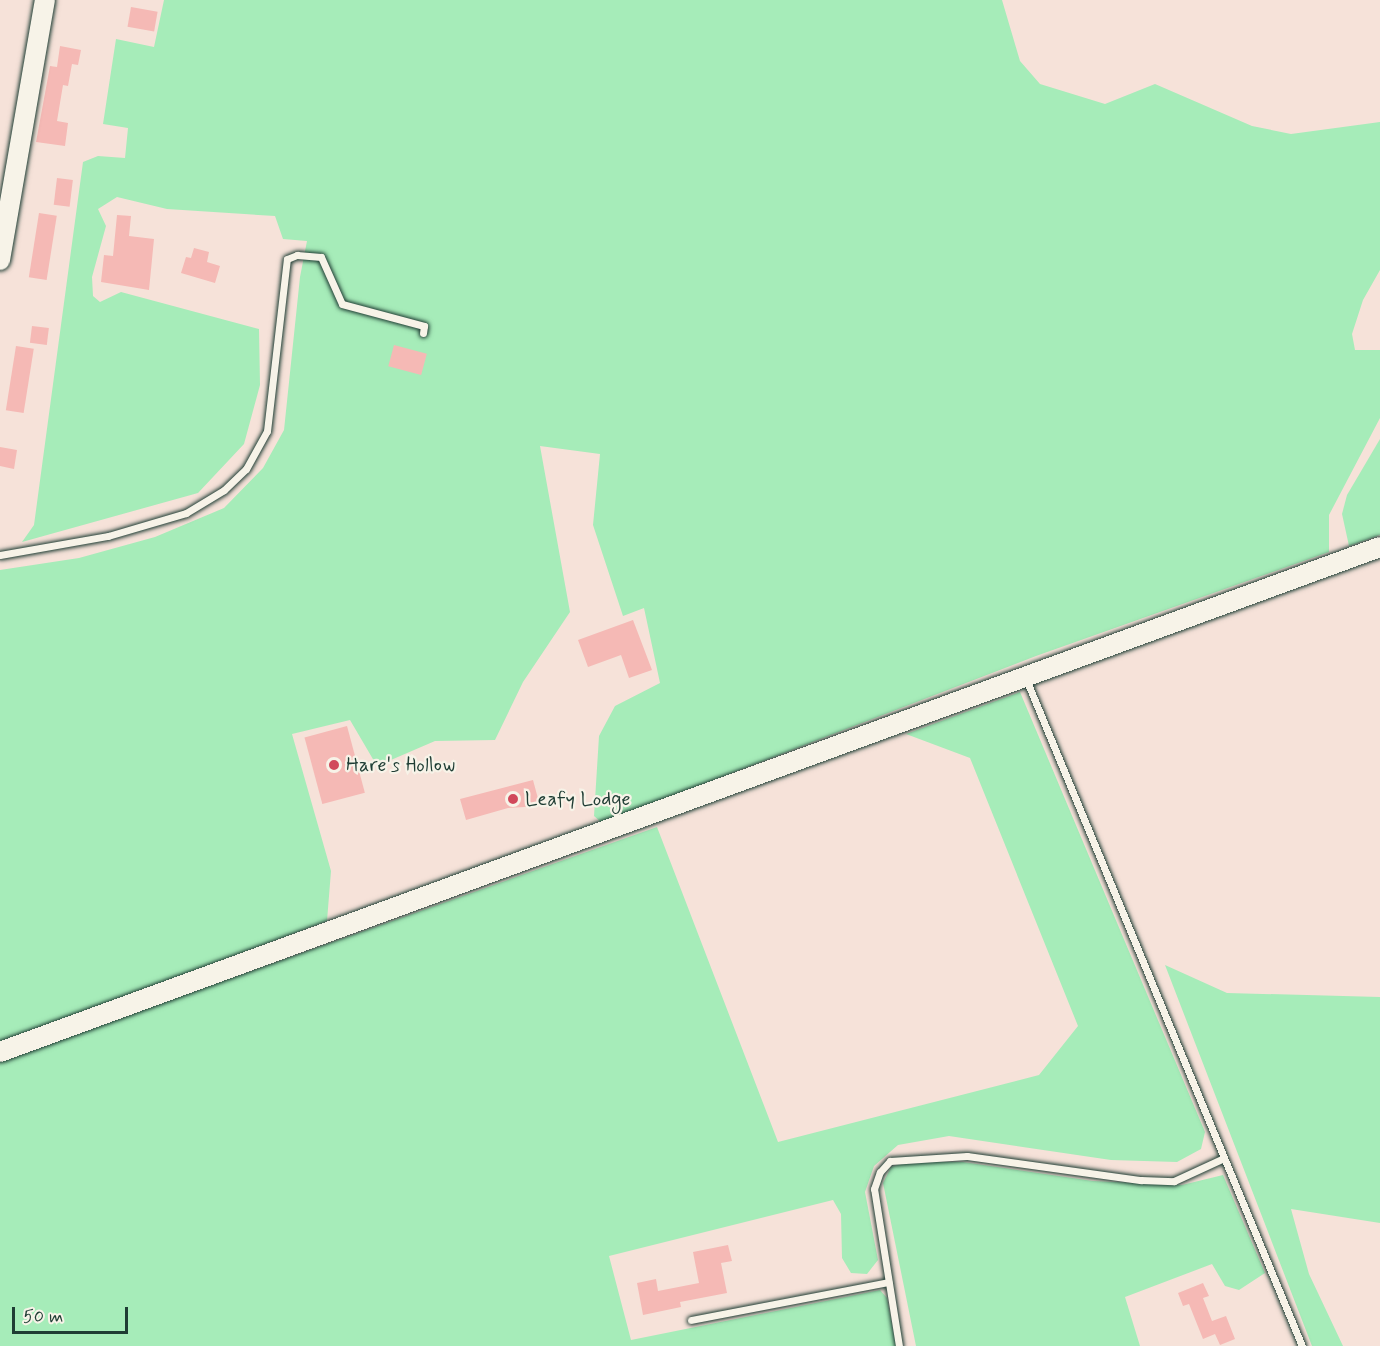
<!DOCTYPE html>
<html>
<head>
<meta charset="utf-8">
<style>
  body { margin:0 }
  #map { position:relative; width:1380px; height:1346px; overflow:hidden; background:#f6e2d9; font-family:Mynerve,sans-serif }
  div>[style] { position:absolute }
  [style*='--x'] { left:calc(var(--x)*1px); top:calc(var(--y)*1px); width:calc(var(--w)*1px); rotate:calc(var(--a)*1deg) }
  .green>* { inset:0; background:#a6ecb9 }
  .building>* { inset:0; background:#f5b9b5; transform-origin:0 0 }
  .roads { filter:drop-shadow(0 0 2px #1f3d34) drop-shadow(0 0 2px #1f3d34) }
  .lane>* { height:7px; margin:-3.5px; padding:0 3.5px; transform-origin:3.5px; border-radius:3.5px; background:#f7f3e8 }
  .secondary>* { height:20px; margin:-10px; padding:0 10px; transform-origin:10px; border-radius:10px; background:#f7f3e8 }
  .dots>* { width:16px; height:16px; translate:-50% -50%; box-sizing:border-box; border:3px solid #f7f3e8; border-radius:50% }
  span { translate:-50% -50%; white-space:nowrap; text-align:center; line-height:1.15; -webkit-text-stroke:4.5px #f7f3e8; paint-order:stroke }
  .poi-label { font-size:20px; color:#1f3d34 }
  .left { translate:0 -50%; text-align:left }
  .scale { position:absolute; left:12px; top:1307px; width:116px; height:27px; box-sizing:border-box; border:3px solid #1f3d34; border-top:0; padding-left:8px; font-size:18px; line-height:21px; white-space:nowrap; color:#1f3d34; -webkit-text-stroke:4px #f7f3e8; paint-order:stroke }
</style>
</head>
<body>
<div id="map">
  <div class="green">
    <i style="clip-path:polygon(164px 0,1002px 0,1020px 61px,1040px 84px,1105px 104px,1155px 84px,1252px 126px,1291px 134px,1380px 122px,1380px 270px,1363px 300px,1352px 334px,1355px 350px,1380px 350px,1380px 418px,1329px 515px,1329px 552px,1036px 656px,602px 823px,594px 816px,599px 736px,615px 706px,660px 683px,644px 608px,623px 616px,593px 525px,600px 454px,540px 446px,570px 612px,523px 682px,495px 740px,435px 741px,377px 766px,350px 720px,292px 734px,331px 871px,327px 921px,0 1043px,0 570px,79px 558px,155px 537px,224px 508px,263px 468px,284px 430px,300px 277px,307px 241px,283px 239px,275px 216px,167px 209px,117px 197px,98px 209px,106px 226px,92px 277px,93px 296px,100px 302px,121px 292px,259px 329px,260px 385px,244px 444px,198px 493px,22px 542px,34px 525px,83px 162px,98px 156px,125px 158px,128px 128px,103px 124px,116px 39px,154px 47px)"></i>
    <i style="clip-path:polygon(1380px 439px,1380px 535px,1349px 546px,1342px 514px,1347px 495px)"></i>
    <i style="clip-path:polygon(1020px 692px,1205px 1132px,1201px 1149px,1177px 1162px,1111px 1160px,949px 1136px,898px 1145px,874px 1166px,865px 1192px,878px 1260px,867px 1274px,851px 1273px,842px 1258px,841px 1214px,833px 1200px,609px 1256px,631px 1340px,880px 1290px,887px 1298px,896px 1346px,0 1346px,0 1060px,657px 827px,778px 1142px,1039px 1075px,1078px 1026px,970px 758px,906px 734px)"></i>
    <i style="clip-path:polygon(1165px 965px,1227px 993px,1380px 997px,1380px 1223px,1291px 1209px,1309px 1274px,1343px 1346px,1312px 1346px)"></i>
    <i style="clip-path:polygon(908px 1162px,963px 1162px,1093px 1181px,1182px 1185px,1223px 1175px,1265px 1273px,1239px 1290px,1225px 1286px,1212px 1264px,1125px 1297px,1140px 1346px,916px 1346px,883px 1183px,891px 1167px)"></i>
  </div>
  <div class="building">
    <i style="left:131px;top:7px;width:27px;height:20px;rotate:10deg"></i>
    <i style="clip-path:polygon(60px 46px,81px 50px,78px 65px,72px 64px,68px 86px,63px 85px,57px 121px,68px 123px,65px 146px,36px 142px,50px 66px,57px 67px)"></i>
    <i style="left:57px;top:178px;width:16px;height:27px;rotate:7deg"></i>
    <i style="left:39px;top:213px;width:18px;height:65px;rotate:9deg"></i>
    <i style="clip-path:polygon(117px 215px,131px 216px,129px 236px,154px 239px,149px 290px,101px 282px,104px 255px,113px 256px)"></i>
    <i style="clip-path:polygon(194px 248px,209px 252px,207px 262px,220px 266px,215px 283px,181px 273px,186px 257px,191px 258px)"></i>
    <i style="left:32px;top:326px;width:17px;height:17px;rotate:7deg"></i>
    <i style="left:394px;top:345px;width:34px;height:22px;rotate:15deg"></i>
    <i style="left:16px;top:346px;width:18px;height:65px;rotate:9deg"></i>
    <i style="clip-path:polygon(0 447px,17px 450px,14px 469px,0 466px)"></i>
    <i style="clip-path:polygon(633px 620px,652px 670px,629px 678px,621px 655px,588px 667px,578px 640px)"></i>
    <i style="left:347px;top:726px;width:69px;height:44px;rotate:75deg"></i>
    <i style="clip-path:polygon(533px 780px,540px 806px,508px 808px,466px 820px,460px 799px)"></i>
    <i style="clip-path:polygon(728px 1245px,732px 1261px,721px 1263px,727px 1293px,680px 1302px,681px 1307px,643px 1315px,637px 1283px,656px 1279px,658px 1291px,699px 1283px,693px 1252px)"></i>
    <i style="clip-path:polygon(1203px 1283px,1209px 1296px,1203px 1298px,1212px 1321px,1226px 1316px,1235px 1339px,1220px 1345px,1215px 1334px,1203px 1339px,1189px 1304px,1183px 1306px,1178px 1293px)"></i>
  </div>
  <div class="roads">
    <div class="lane">
      <i style="--x:0;--y:555;--w:110;--a:-10"></i>
      <i style="--x:108;--y:536;--w:81;--a:-16.4"></i>
      <i style="--x:186;--y:513;--w:44;--a:-31.2"></i>
      <i style="--x:224;--y:490;--w:30;--a:-44"></i>
      <i style="--x:246;--y:469;--w:43;--a:-61.1"></i>
      <i style="--x:267;--y:431;--w:173;--a:-83.4"></i>
      <i style="--x:287;--y:259;--w:11;--a:-22"></i>
      <i style="--x:297;--y:255;--w:24;--a:5"></i>
      <i style="--x:321;--y:257;--w:51;--a:65.9"></i>
      <i style="--x:342;--y:304;--w:85;--a:15"></i>
      <i style="--x:424;--y:326;--w:7;--a:98"></i>
      <i style="--x:1026;--y:679;--w:722;--a:67.52"></i>
      <i style="--x:691;--y:1320;--w:201;--a:-10.9"></i>
      <i style="--x:899;--y:1346;--w:159;--a:-99"></i>
      <i style="--x:874;--y:1189;--w:18;--a:-71"></i>
      <i style="--x:880;--y:1172;--w:15;--a:-48"></i>
      <i style="--x:890;--y:1161;--w:77;--a:-3.7"></i>
      <i style="--x:967;--y:1156;--w:176;--a:7.9"></i>
      <i style="--x:1141;--y:1180;--w:33;--a:2"></i>
      <i style="--x:1174;--y:1181;--w:55;--a:-24.7"></i>
    </div>
    <div class="secondary">
      <i style="--x:0;--y:260;--w:264;--a:-80.2"></i>
      <i style="--x:0;--y:1052;--w:1469;--a:-20.1"></i>
    </div>
  </div>
  <div class="dots">
    <i style="left:334px;top:765px;background:#d1495b"></i>
    <i style="left:513px;top:799px;background:#d1495b"></i>
  </div>
  <div class="poi-label">
    <span class="left" style="left:346px;top:765px">Hare's Hollow</span>
    <span class="left" style="left:525px;top:799px">Leafy Lodge</span>
  </div>
  <div class="scale">50 m</div>
</div>
</body>
</html>
